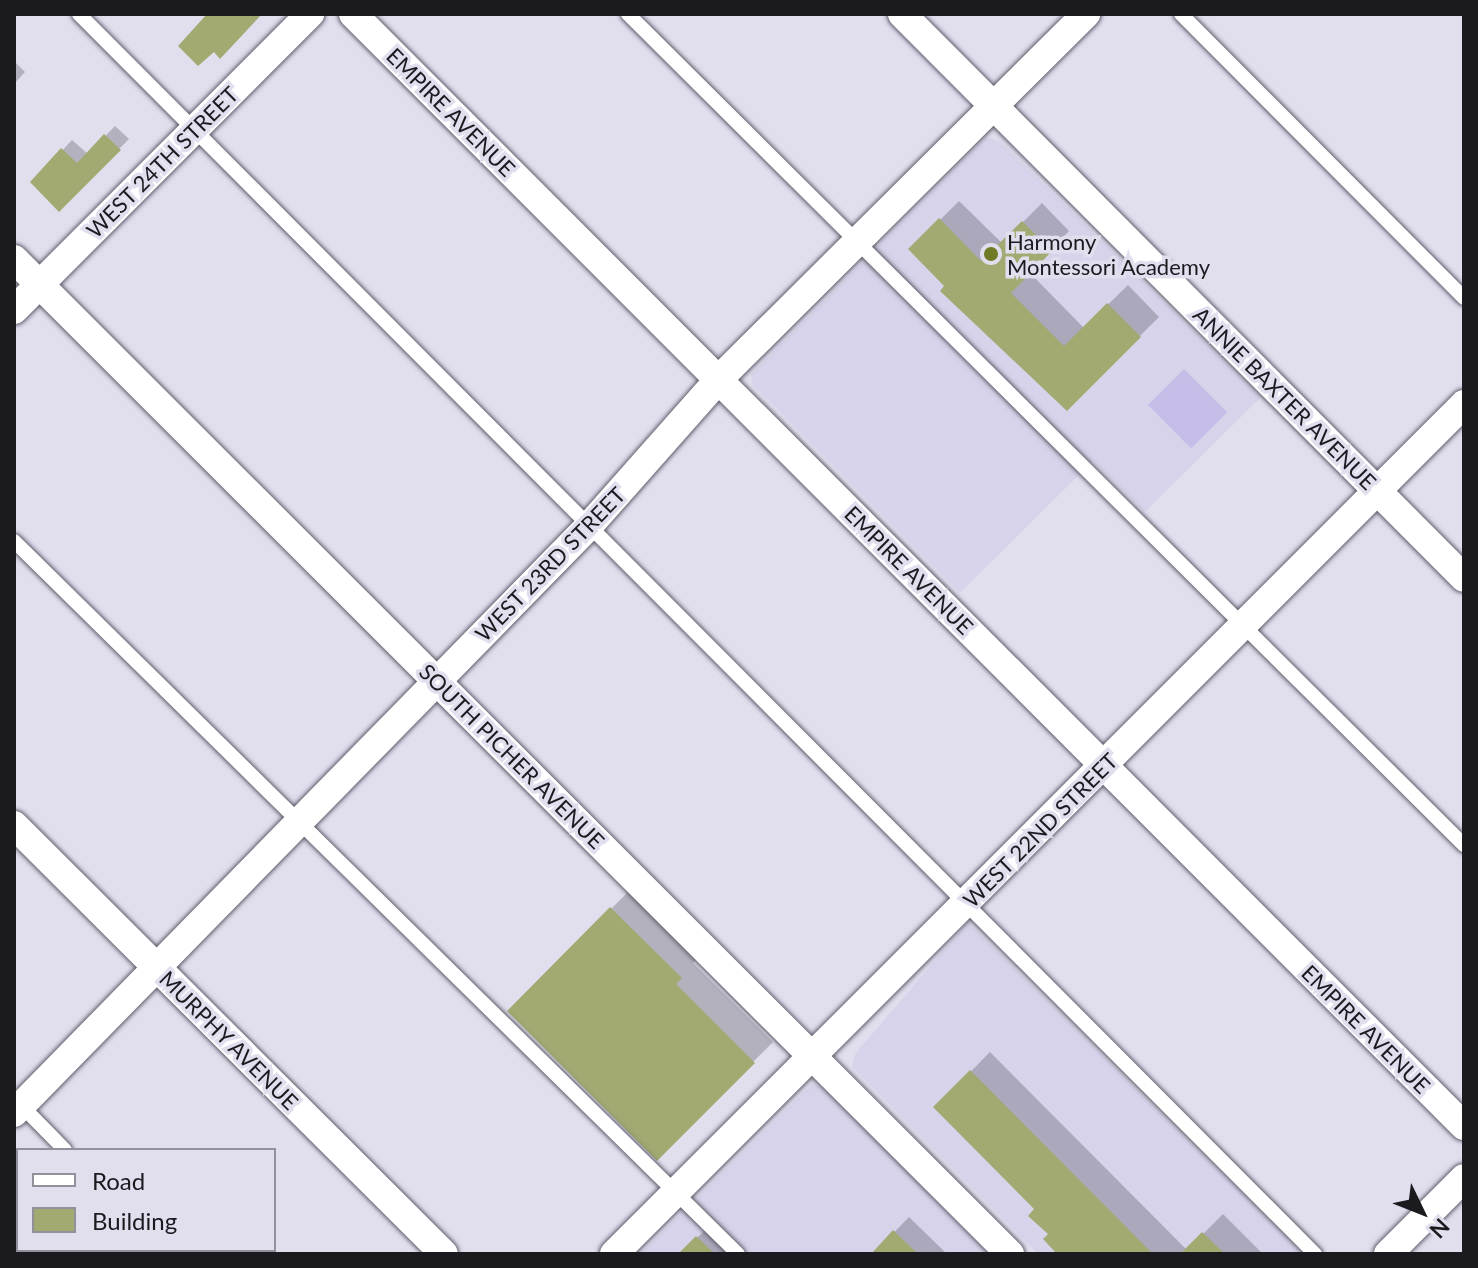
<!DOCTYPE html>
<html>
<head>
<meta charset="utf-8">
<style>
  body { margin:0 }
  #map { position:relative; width:1478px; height:1268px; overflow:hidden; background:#e1deee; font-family:Lato,sans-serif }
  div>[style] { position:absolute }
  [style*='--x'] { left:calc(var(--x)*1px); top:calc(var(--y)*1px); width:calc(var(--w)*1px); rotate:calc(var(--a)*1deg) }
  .built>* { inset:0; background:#d7d3ea }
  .green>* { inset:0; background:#c6bde8; transform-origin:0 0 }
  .shadow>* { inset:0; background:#0003 }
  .building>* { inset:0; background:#a2aa72 }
  .roads { filter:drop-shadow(0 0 2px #605d6b) drop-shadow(0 0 2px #605d6b) }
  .lane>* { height:14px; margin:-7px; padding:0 7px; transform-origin:7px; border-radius:7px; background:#fff }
  .street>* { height:28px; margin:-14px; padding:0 14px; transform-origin:14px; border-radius:14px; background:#fff }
  .dots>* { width:22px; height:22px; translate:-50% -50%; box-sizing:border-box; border:4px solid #e1deee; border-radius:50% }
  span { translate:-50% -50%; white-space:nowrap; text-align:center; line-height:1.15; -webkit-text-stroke:7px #e1deee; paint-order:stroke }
  .street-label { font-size:22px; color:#1b1a1f }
  .poi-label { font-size:22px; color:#1b1a1f }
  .left { translate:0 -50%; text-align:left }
  .frame { position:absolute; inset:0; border:16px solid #1b1a1f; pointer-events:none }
  .legend { position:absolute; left:16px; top:1148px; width:260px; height:104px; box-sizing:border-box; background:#e1deee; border:2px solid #92909b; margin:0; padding:10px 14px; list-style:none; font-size:24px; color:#1b1a1f }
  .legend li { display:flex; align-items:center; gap:16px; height:40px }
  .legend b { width:40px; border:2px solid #92909b }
  .north { position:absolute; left:1382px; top:1172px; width:80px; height:80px; -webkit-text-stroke:6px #e1deee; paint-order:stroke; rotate:133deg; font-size:22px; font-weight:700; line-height:32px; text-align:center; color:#1b1a1f }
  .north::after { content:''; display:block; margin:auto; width:28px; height:36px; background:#1b1a1f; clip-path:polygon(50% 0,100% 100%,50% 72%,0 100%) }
</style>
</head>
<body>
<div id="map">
  <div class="built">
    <i style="clip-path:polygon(986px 137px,1001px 142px,1261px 397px,1145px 512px,1093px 461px,960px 593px,752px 384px,751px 374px)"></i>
    <i style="clip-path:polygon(968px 922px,1303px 1254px,1038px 1254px,852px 1067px,855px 1054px)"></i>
    <i style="clip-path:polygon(812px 1084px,823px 1088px,990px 1254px,640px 1254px)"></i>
  </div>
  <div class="green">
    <i style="left:1184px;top:369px;width:61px;height:51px;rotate:45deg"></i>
  </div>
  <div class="shadow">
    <i style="clip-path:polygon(14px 61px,25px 72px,14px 84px)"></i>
    <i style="clip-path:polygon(115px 126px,129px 139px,59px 209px,33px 182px,72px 140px,88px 154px)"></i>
    <i style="clip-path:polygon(959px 201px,1002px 243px,1042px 203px,1069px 231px,1029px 272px,1084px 328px,1128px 285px,1159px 317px,1067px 408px,911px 249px)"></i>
    <i style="clip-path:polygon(631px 889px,699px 957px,693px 963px,773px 1042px,657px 1158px,509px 1011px)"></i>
    <i style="clip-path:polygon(990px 1052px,1187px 1250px,1223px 1214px,1263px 1254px,1060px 1254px,1037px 1209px,936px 1107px)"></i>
    <i style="clip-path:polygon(909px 1217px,947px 1254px,873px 1254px)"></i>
    <i style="clip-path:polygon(712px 1223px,743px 1254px,681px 1254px)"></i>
  </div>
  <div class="building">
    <i style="clip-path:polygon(207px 14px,262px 14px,220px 59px,214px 52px,198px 66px,178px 46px)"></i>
    <i style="clip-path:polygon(104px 134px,121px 150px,59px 212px,30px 182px,61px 148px,77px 163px)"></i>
    <i style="clip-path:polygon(939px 218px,981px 261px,1022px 221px,1052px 251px,1011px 293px,1064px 346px,1107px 303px,1141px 337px,1067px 411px,940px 291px,944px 286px,908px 249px)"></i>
    <i style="clip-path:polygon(610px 907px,682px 978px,676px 984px,755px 1063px,657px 1161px,507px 1011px)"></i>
    <i style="clip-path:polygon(970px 1070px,1153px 1254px,1057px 1254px,1043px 1239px,1048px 1234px,1028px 1216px,1034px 1209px,933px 1107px)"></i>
    <i style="clip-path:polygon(893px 1230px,918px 1254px,871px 1254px)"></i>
    <i style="clip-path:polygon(1202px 1232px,1225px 1254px,1180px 1254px)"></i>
    <i style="clip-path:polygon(696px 1236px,715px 1254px,678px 1254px)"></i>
  </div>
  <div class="roads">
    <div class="lane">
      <i style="--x:79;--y:14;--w:1751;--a:45.09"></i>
      <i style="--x:628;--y:14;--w:1179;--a:44.83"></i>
      <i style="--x:1181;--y:14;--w:401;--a:45.1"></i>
      <i style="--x:14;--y:541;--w:1016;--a:44.56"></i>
      <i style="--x:18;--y:1102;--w:67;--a:45.6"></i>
      <i style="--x:164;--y:1250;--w:6;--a:45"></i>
    </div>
    <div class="street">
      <i style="--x:353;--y:14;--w:1572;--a:45.03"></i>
      <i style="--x:902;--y:14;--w:796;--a:45.1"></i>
      <i style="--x:14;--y:259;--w:1408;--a:44.97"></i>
      <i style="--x:14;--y:310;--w:419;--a:-45"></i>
      <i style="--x:14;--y:825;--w:607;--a:44.93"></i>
      <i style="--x:14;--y:1113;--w:822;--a:-45.59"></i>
      <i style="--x:589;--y:526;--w:196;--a:-48.5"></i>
      <i style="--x:719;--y:379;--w:518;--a:-44.84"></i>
      <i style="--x:614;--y:1254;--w:1202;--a:-45"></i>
      <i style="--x:1388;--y:1254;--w:107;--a:-45"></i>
    </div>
  </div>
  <div class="dots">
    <i style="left:991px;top:254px;background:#717a25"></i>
  </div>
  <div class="street-label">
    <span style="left:451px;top:112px;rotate:45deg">EMPIRE AVENUE</span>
    <span style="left:162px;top:162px;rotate:-45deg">WEST 24TH STREET</span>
    <span style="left:1285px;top:398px;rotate:45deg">ANNIE BAXTER AVENUE</span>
    <span style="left:550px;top:564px;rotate:-46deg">WEST 23RD STREET</span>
    <span style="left:909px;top:570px;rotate:45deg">EMPIRE AVENUE</span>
    <span style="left:512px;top:756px;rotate:45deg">SOUTH PICHER AVENUE</span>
    <span style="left:1040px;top:830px;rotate:-45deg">WEST 22ND STREET</span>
    <span style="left:1366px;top:1029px;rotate:45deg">EMPIRE AVENUE</span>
    <span style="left:229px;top:1040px;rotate:45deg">MURPHY AVENUE</span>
  </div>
  <div class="poi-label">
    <span class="left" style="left:1007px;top:254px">Harmony<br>Montessori Academy</span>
  </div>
  <div class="frame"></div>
  <ul class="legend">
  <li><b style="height:10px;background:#fff"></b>Road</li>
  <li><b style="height:22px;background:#a2aa72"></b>Building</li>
  </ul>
  <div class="north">N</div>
</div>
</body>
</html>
